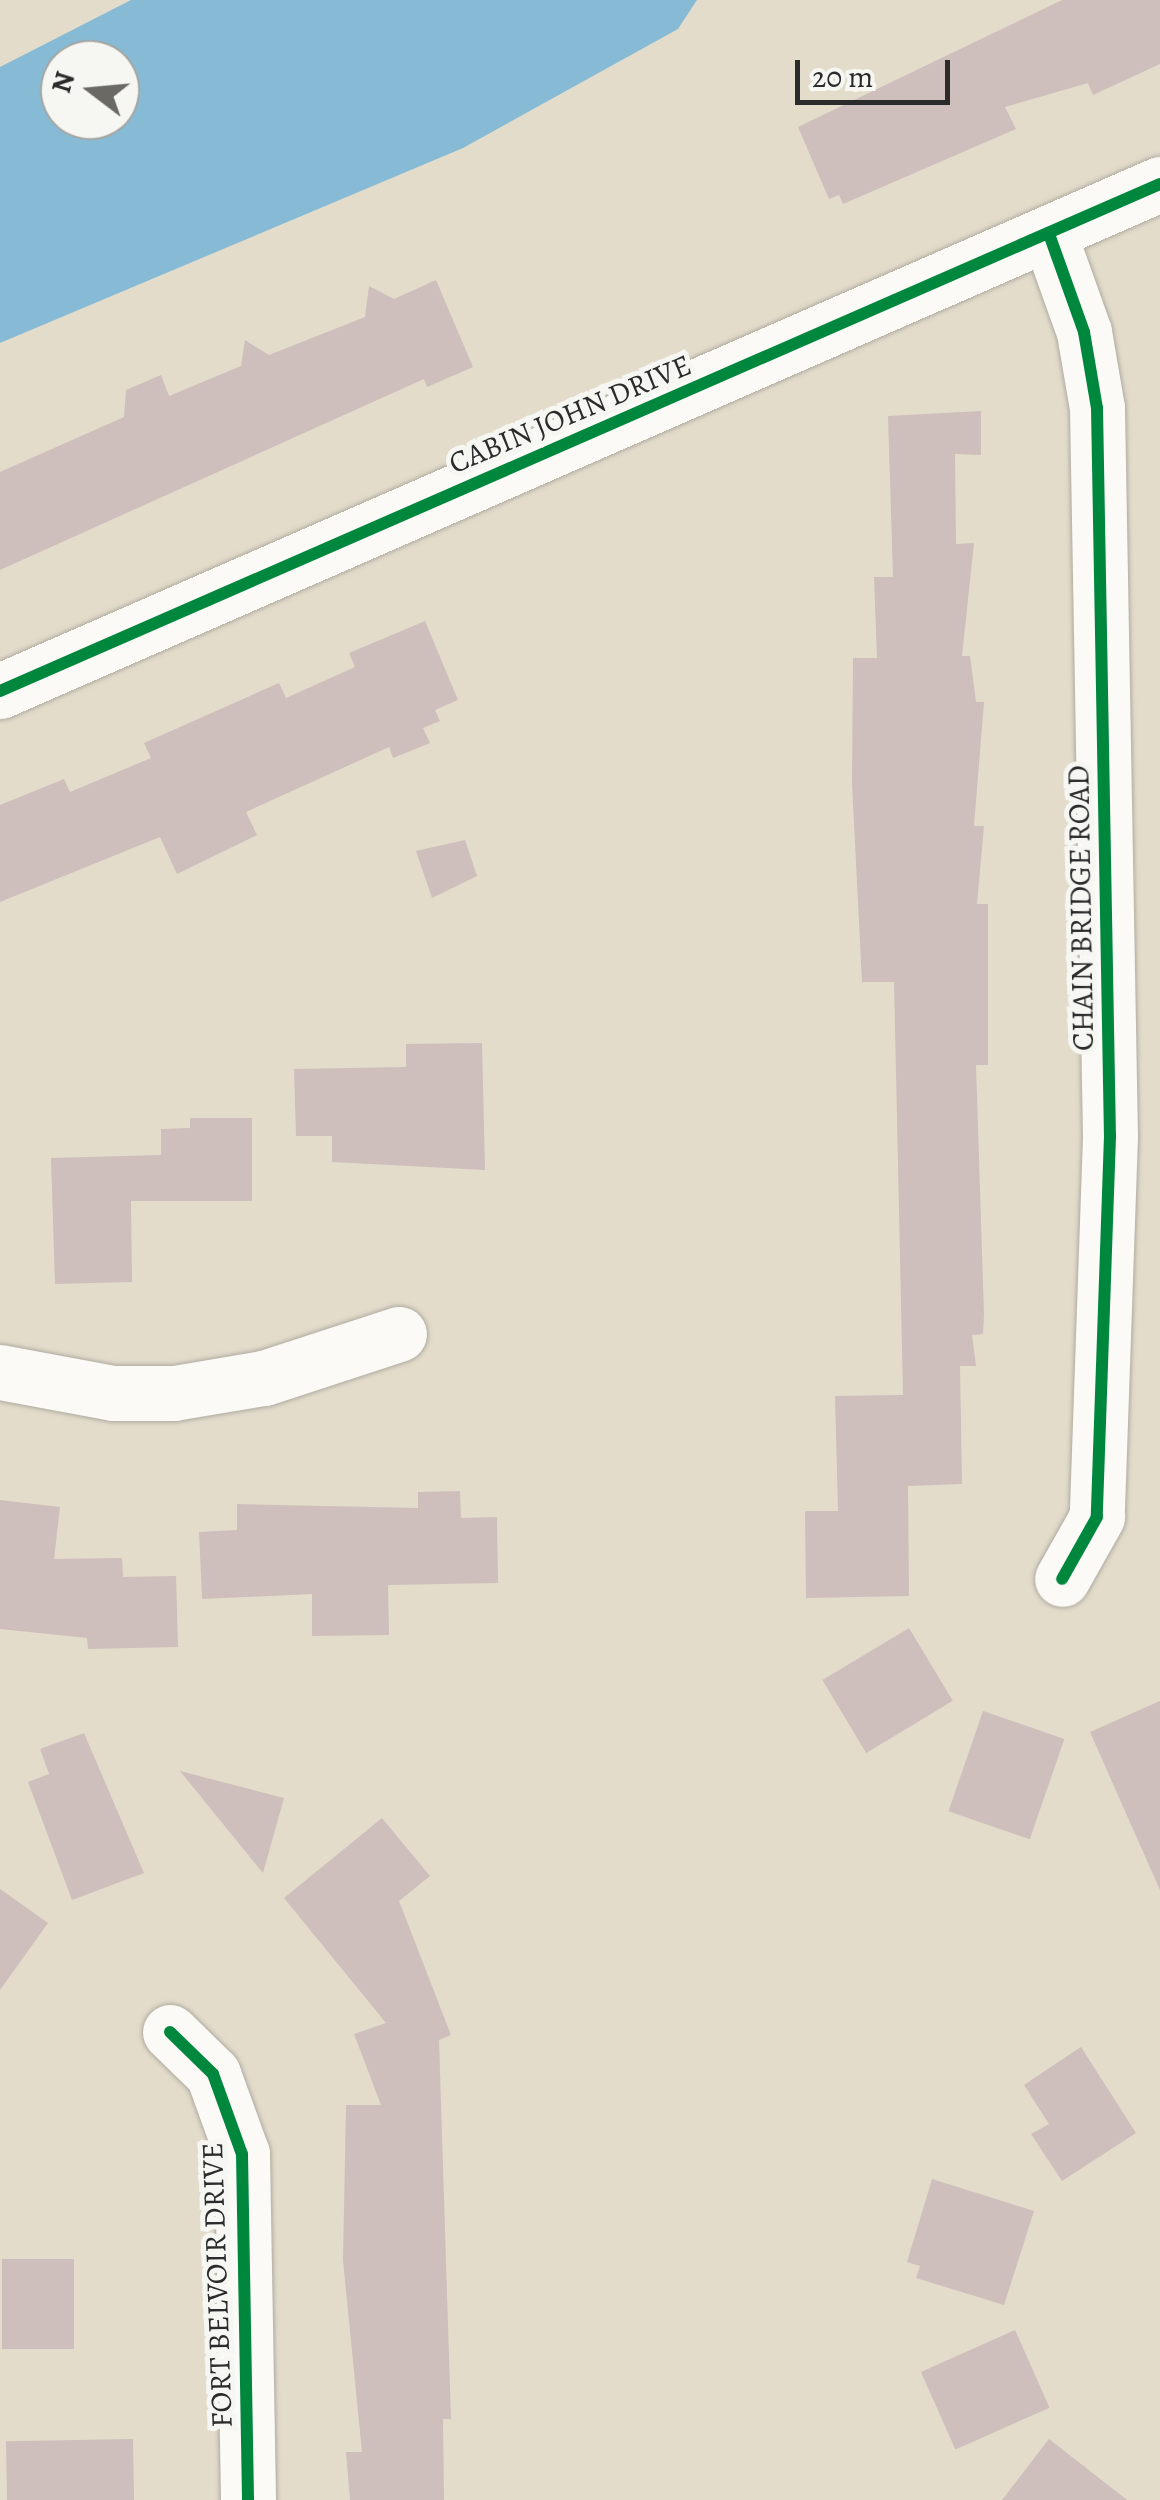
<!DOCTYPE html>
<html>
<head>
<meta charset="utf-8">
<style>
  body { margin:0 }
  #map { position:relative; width:1160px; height:2500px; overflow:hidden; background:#e3dccb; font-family:Alegreya,serif }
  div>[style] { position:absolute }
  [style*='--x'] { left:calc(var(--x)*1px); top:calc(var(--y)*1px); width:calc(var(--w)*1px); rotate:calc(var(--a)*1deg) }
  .water>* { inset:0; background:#87bad4 }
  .building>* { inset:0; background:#cebebc; transform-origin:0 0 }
  .roads { filter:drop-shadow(0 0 2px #afaba0) drop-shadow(0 0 2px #afaba0) }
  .minor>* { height:55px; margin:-27.5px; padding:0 27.5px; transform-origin:27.5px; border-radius:27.5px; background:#fbfaf7 }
  .cycleway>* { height:12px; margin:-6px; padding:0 6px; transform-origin:6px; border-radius:6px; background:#00873e }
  span { translate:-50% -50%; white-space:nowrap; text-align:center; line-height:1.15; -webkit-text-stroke:10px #f6f6f2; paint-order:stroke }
  .street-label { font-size:30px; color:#2b2b2b }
  .north { position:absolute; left:40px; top:40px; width:100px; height:100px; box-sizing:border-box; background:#f6f6f2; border:2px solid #a5a5a2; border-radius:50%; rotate:286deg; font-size:28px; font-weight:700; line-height:40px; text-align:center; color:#2b2b2b }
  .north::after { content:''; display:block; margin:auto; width:35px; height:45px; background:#6b6963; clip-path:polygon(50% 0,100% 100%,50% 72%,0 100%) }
  .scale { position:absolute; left:795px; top:60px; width:155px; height:45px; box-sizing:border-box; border:5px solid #2b2b2b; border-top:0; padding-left:12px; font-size:30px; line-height:35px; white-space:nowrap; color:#2b2b2b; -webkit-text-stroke:8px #f6f6f2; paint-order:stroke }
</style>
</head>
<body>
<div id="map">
  <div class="water">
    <i style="clip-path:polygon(evenodd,131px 0,697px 0,678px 29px,463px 148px,0 343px,0 67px,131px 0,60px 60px,120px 60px,120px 120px,60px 120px,60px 60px)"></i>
  </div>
  <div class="building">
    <i style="clip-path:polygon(1062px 0,1160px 0,1160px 64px,1093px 95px,1088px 83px,1005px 107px,1016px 129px,843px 204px,839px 195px,829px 199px,798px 127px)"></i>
    <i style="clip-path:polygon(436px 280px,473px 367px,427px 387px,424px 379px,0 570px,0 472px,124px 417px,126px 390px,161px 375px,169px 396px,241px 366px,245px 340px,269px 355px,365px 317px,369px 286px,394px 299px)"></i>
    <i style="clip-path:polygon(981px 411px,981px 455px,955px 454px,956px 544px,974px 543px,962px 656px,970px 656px,976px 702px,984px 702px,974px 826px,984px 826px,977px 904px,988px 904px,988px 1065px,976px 1065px,984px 1314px,983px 1334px,972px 1335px,976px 1366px,960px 1366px,962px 1484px,908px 1486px,909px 1596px,806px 1598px,805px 1511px,838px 1511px,835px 1396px,903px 1395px,894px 982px,862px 982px,852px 784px,853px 658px,877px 658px,874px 577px,893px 577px,888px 416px)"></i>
    <i style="clip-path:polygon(425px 621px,458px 700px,435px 710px,440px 721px,423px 728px,430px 743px,393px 758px,389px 747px,246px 812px,257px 835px,177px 874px,160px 837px,0 902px,0 805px,64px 779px,70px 792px,151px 758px,144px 743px,279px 683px,286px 698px,355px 667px,349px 653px)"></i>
    <i style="clip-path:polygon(465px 840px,477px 876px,432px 898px,416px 851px)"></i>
    <i style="clip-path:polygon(482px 1043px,485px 1170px,332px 1162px,332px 1136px,296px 1136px,294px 1069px,406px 1067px,406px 1044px)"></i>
    <i style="clip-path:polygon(190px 1118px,252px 1118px,252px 1201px,131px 1201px,132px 1282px,55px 1284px,51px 1158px,161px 1155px,161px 1129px,190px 1128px)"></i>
    <i style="clip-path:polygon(460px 1491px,461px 1518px,497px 1517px,498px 1583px,388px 1585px,389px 1635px,312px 1636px,312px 1594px,202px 1599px,199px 1532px,237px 1530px,237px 1504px,418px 1508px,418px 1492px)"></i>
    <i style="clip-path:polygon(0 1500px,60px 1507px,54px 1559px,122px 1558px,123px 1577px,176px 1576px,178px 1647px,88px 1649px,87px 1638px,0 1629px)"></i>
    <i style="left:909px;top:1628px;width:85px;height:101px;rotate:59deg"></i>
    <i style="clip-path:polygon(1160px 1701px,1160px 1890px,1090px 1732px)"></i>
    <i style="left:983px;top:1711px;width:86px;height:106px;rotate:19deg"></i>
    <i style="clip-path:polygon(84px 1733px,144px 1873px,72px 1900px,28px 1782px,49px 1774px,40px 1749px)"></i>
    <i style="clip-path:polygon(180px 1771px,284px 1798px,263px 1873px)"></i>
    <i style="clip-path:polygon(382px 1818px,430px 1876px,399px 1901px,451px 2035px,439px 2040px,451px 2419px,443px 2419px,444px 2500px,350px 2500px,346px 2452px,362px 2452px,343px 2260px,346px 2105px,381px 2105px,354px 2034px,386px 2023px,284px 1898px)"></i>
    <i style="clip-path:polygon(0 1889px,48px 1923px,0 1990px)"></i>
    <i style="clip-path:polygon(1081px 2047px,1136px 2133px,1062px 2181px,1031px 2134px,1049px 2124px,1024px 2085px)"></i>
    <i style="clip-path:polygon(932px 2179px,1034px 2211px,1004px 2305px,916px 2278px,920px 2266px,907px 2262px)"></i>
    <i style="left:2px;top:2259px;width:72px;height:90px"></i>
    <i style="left:1015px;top:2330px;width:85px;height:103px;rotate:66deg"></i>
    <i style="left:133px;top:2439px;width:61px;height:127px;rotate:89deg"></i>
    <i style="clip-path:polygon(1049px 2439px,1127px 2500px,1002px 2500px)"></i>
  </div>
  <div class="roads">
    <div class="minor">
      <i style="--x:1049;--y:234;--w:104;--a:70.3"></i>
      <i style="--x:1084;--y:332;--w:77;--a:80.3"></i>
      <i style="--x:1097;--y:408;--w:728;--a:88.98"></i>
      <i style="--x:1110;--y:1136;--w:381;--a:92"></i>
      <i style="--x:1097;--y:1517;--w:71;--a:119.4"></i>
      <i style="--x:0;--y:691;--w:1266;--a:-23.61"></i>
      <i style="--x:0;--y:1372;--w:115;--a:10.5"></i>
      <i style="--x:113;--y:1393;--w:61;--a:0"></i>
      <i style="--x:174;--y:1393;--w:91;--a:-9.5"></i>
      <i style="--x:264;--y:1378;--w:142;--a:-18.1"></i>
      <i style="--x:170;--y:2032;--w:60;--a:44.3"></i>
      <i style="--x:213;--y:2074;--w:85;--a:70.1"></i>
      <i style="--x:242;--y:2154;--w:346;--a:89"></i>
    </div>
  </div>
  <div class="cycleway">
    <i style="--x:1049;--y:234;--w:104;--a:70.3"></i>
    <i style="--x:1084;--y:332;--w:77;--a:80.3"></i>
    <i style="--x:1097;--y:408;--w:728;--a:88.98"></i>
    <i style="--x:1110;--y:1136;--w:381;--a:92"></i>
    <i style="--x:1097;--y:1517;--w:71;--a:119.4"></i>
    <i style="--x:0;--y:691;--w:1266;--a:-23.61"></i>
    <i style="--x:170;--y:2032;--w:60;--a:44.3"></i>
    <i style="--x:213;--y:2074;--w:85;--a:70.1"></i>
    <i style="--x:242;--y:2154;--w:346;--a:89"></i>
  </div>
  <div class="street-label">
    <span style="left:570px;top:414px;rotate:-23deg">CABIN JOHN DRIVE</span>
    <span style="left:1081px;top:908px;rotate:-91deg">CHAIN BRIDGE ROAD</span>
    <span style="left:217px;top:2285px;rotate:-92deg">FORT BELVOIR DRIVE</span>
  </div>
  <div class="north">N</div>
  <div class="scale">20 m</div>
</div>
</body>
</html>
